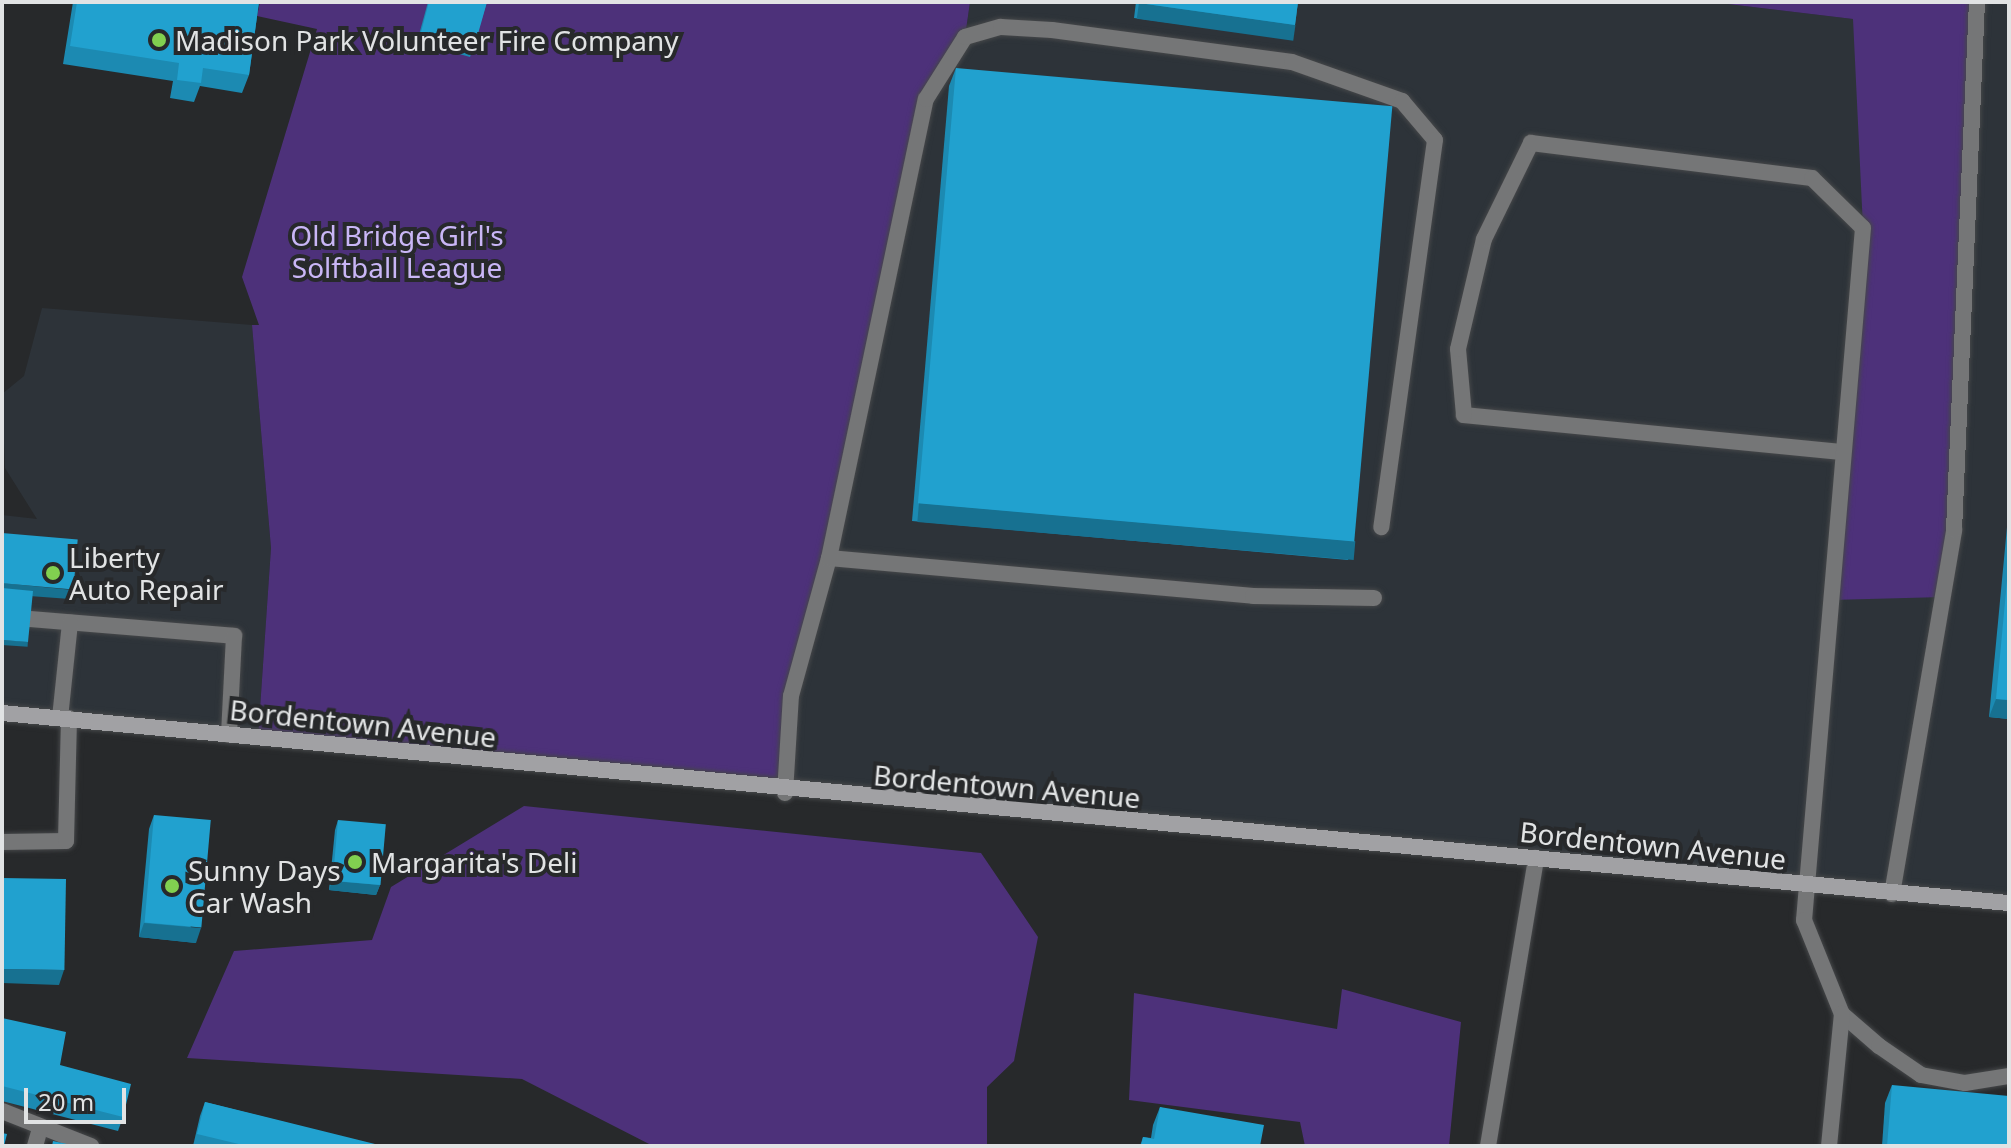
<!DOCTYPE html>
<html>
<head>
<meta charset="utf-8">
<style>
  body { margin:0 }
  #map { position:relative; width:2011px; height:1148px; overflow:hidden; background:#27292b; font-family:"Noto Sans",sans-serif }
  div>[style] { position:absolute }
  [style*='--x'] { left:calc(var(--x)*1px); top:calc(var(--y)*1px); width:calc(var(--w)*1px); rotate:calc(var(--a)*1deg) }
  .built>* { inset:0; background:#2d3339 }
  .green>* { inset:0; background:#4d317a }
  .roads { filter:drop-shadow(0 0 2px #454749) drop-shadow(0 0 2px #454749) }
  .lane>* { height:16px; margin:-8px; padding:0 8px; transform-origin:8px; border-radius:8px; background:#757677 }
  .secondary>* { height:16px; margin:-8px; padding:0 8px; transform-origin:8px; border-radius:8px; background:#a1a1a4 }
  .wall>* { inset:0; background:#1c8ab2 }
  .shaded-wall>* { inset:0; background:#177191; transform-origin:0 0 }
  .building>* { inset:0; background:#21a1cf; transform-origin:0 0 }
  .dots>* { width:22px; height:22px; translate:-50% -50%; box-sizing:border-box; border:4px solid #27292b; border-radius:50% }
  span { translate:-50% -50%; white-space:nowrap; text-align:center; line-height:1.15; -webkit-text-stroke:8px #27292b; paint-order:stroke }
  .poi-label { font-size:28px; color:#e1e3e4 }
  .left { translate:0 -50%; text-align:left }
  .park-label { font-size:28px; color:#c9b6f6 }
  .street-label { font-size:28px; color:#e1e3e4 }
  .frame { position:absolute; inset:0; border:4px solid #e1e3e4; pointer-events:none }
  .scale { position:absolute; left:24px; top:1088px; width:102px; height:36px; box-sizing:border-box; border:4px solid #e1e3e4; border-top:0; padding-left:10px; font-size:24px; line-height:28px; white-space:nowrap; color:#e1e3e4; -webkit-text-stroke:6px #27292b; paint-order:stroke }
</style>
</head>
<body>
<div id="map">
  <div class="built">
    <i style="clip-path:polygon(970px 2px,1711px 2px,1853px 19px,1863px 2px,2009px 2px,2009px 903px,785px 793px,791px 696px,926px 99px,965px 37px)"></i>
    <i style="clip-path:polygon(42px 308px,252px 325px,271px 548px,258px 738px,2px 713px,2px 515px,37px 519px,5px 468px,2px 394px,24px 376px)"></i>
  </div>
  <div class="green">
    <i style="clip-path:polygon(260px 2px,970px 2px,965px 37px,941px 66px,791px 696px,785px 793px,258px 738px,271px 548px,252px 325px,259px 325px,242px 277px,317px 29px,257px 16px)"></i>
    <i style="clip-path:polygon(1711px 2px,1977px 2px,1943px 597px,1831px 600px,1863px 228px,1853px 19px)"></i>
    <i style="clip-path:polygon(524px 806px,981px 853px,1038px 937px,1014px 1061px,987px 1087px,987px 1146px,653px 1146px,522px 1079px,187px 1058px,234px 951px,372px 940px,391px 887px)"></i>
    <i style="clip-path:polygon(1342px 989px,1461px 1022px,1449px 1146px,1305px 1146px,1300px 1122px,1129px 1100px,1134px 993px,1337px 1029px)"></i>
  </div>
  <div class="roads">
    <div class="lane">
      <i style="--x:1841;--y:452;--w:379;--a:-174.4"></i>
      <i style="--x:1464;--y:415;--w:66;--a:-95.2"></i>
      <i style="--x:1458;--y:349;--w:113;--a:-76.7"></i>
      <i style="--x:1484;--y:239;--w:107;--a:-63.9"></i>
      <i style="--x:1531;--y:143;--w:283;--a:7.1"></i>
      <i style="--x:1812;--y:178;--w:71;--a:44.4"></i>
      <i style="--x:1863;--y:228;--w:695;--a:94.87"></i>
      <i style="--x:1804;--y:920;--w:101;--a:68"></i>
      <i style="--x:1842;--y:1014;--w:49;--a:40.9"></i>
      <i style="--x:1879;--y:1046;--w:51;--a:34.6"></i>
      <i style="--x:1921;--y:1075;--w:45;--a:10.3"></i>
      <i style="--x:1965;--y:1083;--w:45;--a:-9"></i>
      <i style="--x:829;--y:558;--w:426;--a:5.1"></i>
      <i style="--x:1253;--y:596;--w:121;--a:0.9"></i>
      <i style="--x:29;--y:619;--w:206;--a:4.7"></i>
      <i style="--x:234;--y:636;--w:99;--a:92.9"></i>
      <i style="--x:60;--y:718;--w:96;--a:-84"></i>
      <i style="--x:785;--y:793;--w:97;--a:-86.5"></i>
      <i style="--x:791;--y:696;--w:143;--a:-74.6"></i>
      <i style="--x:829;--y:558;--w:469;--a:-78.1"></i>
      <i style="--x:926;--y:99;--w:73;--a:-57.8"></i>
      <i style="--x:965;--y:37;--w:37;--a:-16"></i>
      <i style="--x:1001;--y:27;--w:51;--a:3.4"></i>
      <i style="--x:1052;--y:30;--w:242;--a:7.6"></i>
      <i style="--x:1292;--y:62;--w:117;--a:19.5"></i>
      <i style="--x:1402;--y:101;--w:51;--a:49.8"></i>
      <i style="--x:1435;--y:140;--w:391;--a:97.9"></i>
      <i style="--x:2;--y:842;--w:64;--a:-0.9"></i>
      <i style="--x:66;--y:841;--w:123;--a:-88.6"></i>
      <i style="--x:1892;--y:894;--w:369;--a:-80.3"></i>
      <i style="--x:1954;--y:530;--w:529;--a:-87.51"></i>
      <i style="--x:2;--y:1111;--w:96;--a:21.5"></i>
      <i style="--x:35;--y:1146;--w:18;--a:-74"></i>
      <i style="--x:1488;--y:1146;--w:292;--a:-80.5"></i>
      <i style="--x:1829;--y:1146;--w:133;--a:-84.4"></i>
    </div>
    <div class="secondary">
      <i style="--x:2;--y:713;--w:2016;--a:5.41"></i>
    </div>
  </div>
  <div class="wall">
    <i style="clip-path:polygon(73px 2px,259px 2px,249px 75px,242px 93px,200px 86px,194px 102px,170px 98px,173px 81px,63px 64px)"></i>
    <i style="clip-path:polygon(428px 2px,487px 2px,470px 57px,417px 42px)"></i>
    <i style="clip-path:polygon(1136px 2px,1298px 2px,1295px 25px,1290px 39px,1134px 18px)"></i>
    <i style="clip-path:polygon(956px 68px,1355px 542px,1348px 560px,912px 521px,949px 86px)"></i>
    <i style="clip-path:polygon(2009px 506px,2009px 719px,1989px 717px)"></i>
    <i style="clip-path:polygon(154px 815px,196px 943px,139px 937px,149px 829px)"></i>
    <i style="clip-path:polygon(338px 820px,380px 885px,376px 895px,329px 890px,335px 830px)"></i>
    <i style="clip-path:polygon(2px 1018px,123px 1117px,118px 1131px,2px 1101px)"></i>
    <i style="clip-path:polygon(1892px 1085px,2009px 1146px,1882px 1146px,1885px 1103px)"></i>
    <i style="clip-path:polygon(205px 1102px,379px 1146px,193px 1146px,200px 1116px)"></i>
    <i style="clip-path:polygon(1160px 1107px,1260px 1146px,1140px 1146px,1143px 1137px,1151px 1138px,1153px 1125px)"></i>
  </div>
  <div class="shaded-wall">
    <i style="left:1139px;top:3px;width:158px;height:16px;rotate:8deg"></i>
    <i style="left:919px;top:503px;width:438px;height:19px;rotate:5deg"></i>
    <i style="clip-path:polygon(2px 583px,73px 590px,70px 599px,2px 594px)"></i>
    <i style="left:2px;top:640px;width:26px;height:5px;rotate:4deg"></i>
    <i style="clip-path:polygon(1996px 699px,2009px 700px,2009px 719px,1989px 717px)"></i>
    <i style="clip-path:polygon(332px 881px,380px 885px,376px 895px,329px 890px)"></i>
    <i style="clip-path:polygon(144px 923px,201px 928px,196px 943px,139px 937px)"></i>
    <i style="clip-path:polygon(2px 969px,64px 970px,59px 985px,2px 983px)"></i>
  </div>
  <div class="building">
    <i style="clip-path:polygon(77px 2px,259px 2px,249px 75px,203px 68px,201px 83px,177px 80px,179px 63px,70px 46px)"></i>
    <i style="clip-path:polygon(429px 2px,487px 2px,474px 48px,421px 32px)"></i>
    <i style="clip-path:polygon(1139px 2px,1298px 2px,1295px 25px,1139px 3px)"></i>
    <i style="left:956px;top:68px;width:438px;height:437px;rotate:5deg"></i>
    <i style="left:2px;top:533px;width:76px;height:50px;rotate:5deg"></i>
    <i style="clip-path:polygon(2009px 559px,2009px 700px,1996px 699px)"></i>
    <i style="clip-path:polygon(2px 588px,33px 591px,28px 642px,2px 640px)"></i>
    <i style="left:154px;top:815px;width:57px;height:108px;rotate:5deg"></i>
    <i style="left:338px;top:820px;width:48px;height:61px;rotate:5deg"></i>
    <i style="left:2px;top:878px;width:64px;height:91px;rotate:1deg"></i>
    <i style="clip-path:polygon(2px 1018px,66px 1032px,60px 1065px,131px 1084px,123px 1117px,2px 1086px)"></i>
    <i style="clip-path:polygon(1892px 1085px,2009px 1096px,2009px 1146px,1887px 1146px)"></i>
    <i style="clip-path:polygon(205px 1102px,379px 1145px,379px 1146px,247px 1146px,197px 1134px)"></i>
    <i style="clip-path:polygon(1160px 1107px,1264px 1125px,1260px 1146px,1141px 1146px,1143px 1137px,1154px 1139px)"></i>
    <i style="clip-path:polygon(2px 1133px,7px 1134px,4px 1146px,2px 1146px)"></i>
    <i style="clip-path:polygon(53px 1141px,76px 1146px,52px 1146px)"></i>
  </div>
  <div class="dots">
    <i style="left:159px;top:40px;background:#81d050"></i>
    <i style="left:53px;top:573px;background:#81d050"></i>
    <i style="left:355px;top:862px;background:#81d050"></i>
    <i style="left:172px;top:886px;background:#81d050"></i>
  </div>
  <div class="poi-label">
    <span class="left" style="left:175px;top:40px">Madison Park Volunteer Fire Company</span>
    <span class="left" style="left:69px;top:573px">Liberty<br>Auto Repair</span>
    <span class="left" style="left:371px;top:862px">Margarita's Deli</span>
    <span class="left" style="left:188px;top:886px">Sunny Days<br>Car Wash</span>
  </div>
  <div class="park-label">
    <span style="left:397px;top:251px">Old Bridge Girl's<br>Solftball League</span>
  </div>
  <div class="street-label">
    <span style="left:363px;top:723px;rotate:6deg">Bordentown Avenue</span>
    <span style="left:1007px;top:786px;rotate:5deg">Bordentown Avenue</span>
    <span style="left:1653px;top:845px;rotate:6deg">Bordentown Avenue</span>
  </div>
  <div class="frame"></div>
  <div class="scale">20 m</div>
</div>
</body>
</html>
